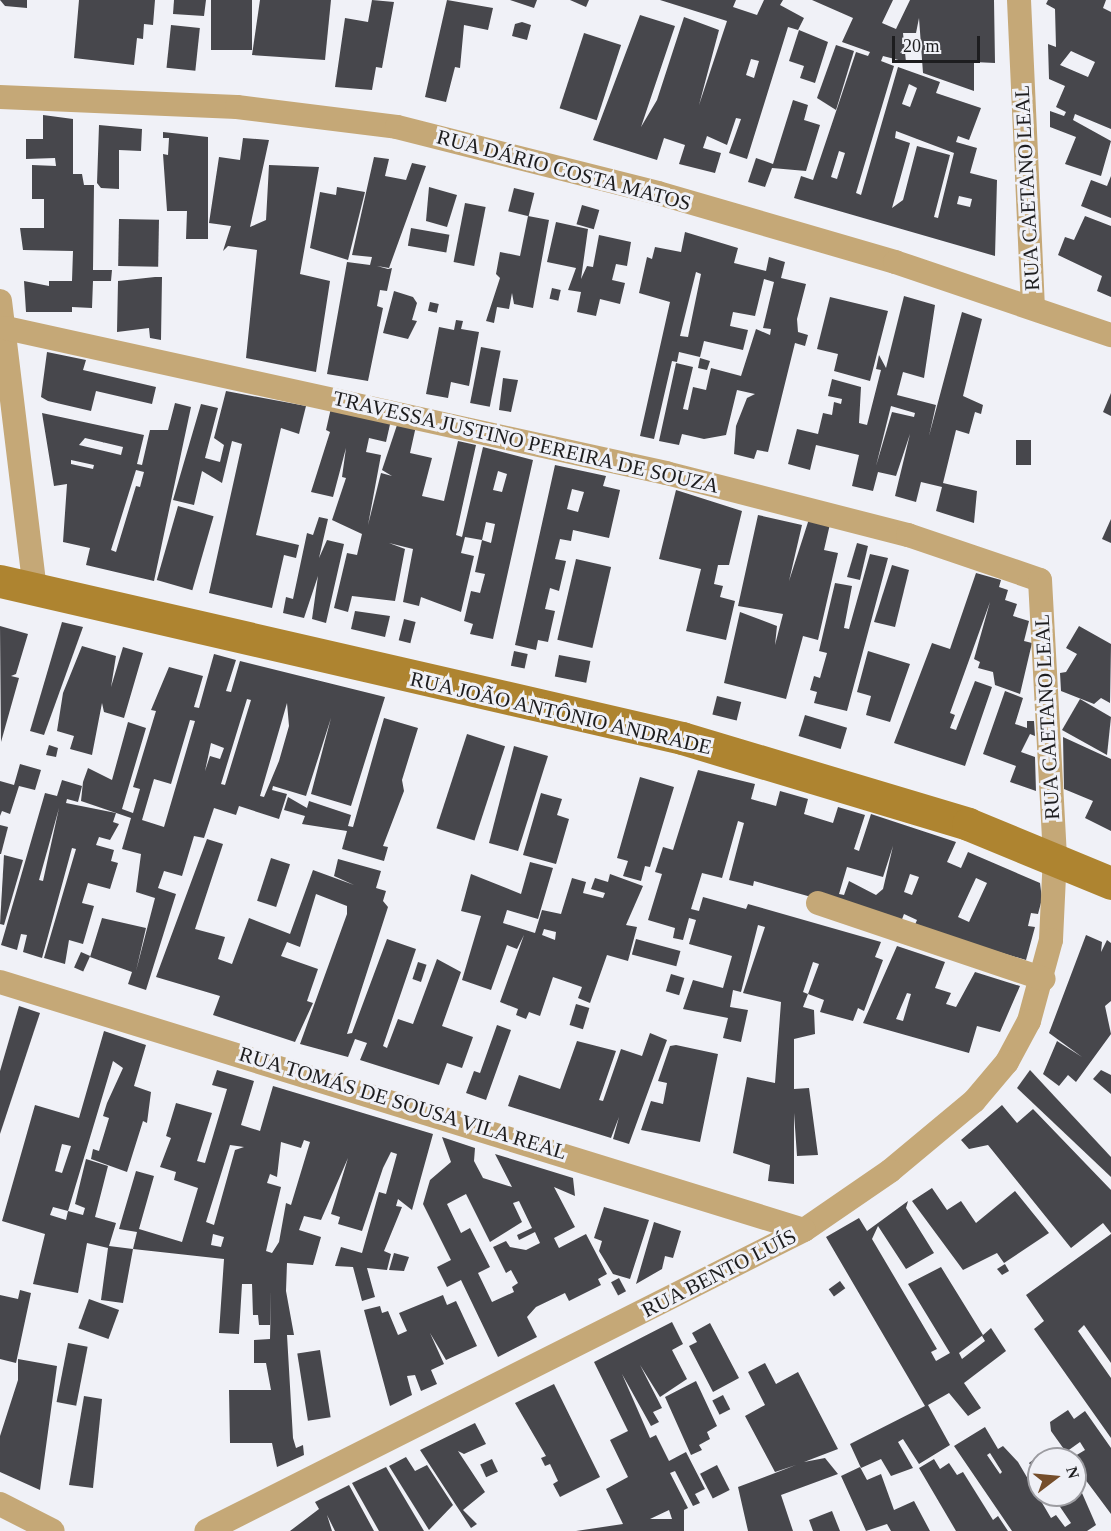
<!DOCTYPE html>
<html>
<head>
<meta charset="utf-8">
<style>
  body { margin:0 }
  #map { position:relative; width:1111px; height:1531px; overflow:hidden; background:#f0f1f7; font-family:Georgia,serif }
  div>[style] { position:absolute }
  [style*='--x'] { left:calc(var(--x)*1px); top:calc(var(--y)*1px); width:calc(var(--w)*1px); rotate:calc(var(--a)*1deg) }
  .building>* { inset:0; background:#47474c; transform-origin:0 0 }
  .street>* { height:24px; margin:-12px; padding:0 12px; transform-origin:12px; border-radius:12px; background:#c5a877 }
  .secondary>* { height:33px; margin:-16.5px; padding:0 16.5px; transform-origin:16.5px; border-radius:16.5px; background:#ae8430 }
  span { translate:-50% -50%; white-space:nowrap; text-align:center; line-height:1.15; -webkit-text-stroke:6px #f0f1f7; paint-order:stroke }
  .street-label { font-size:21px; color:#1d1d1f }
  .north { position:absolute; left:1027px; top:1447px; width:60px; height:60px; box-sizing:border-box; background:#f0f1f7; border:2px solid #9c9ca1; border-radius:50%; rotate:74deg; font-size:16px; font-weight:700; line-height:24px; text-align:center; color:#1d1d1f }
  .north::after { content:''; display:block; margin:auto; width:21px; height:27px; background:#754e2b; clip-path:polygon(50% 0,100% 100%,50% 72%,0 100%) }
  .scale { position:absolute; left:892px; top:36px; width:88px; height:27px; box-sizing:border-box; border:3px solid #1d1d1f; border-top:0; padding-left:8px; font-size:18px; line-height:21px; white-space:nowrap; color:#1d1d1f; -webkit-text-stroke:4px #f0f1f7; paint-order:stroke }
</style>
</head>
<body>
<div id="map">
  <div class="building">
    <i style="clip-path:polygon(0 0,27px 0,27px 8px,5px 6px)"></i>
    <i style="clip-path:polygon(79px 0,155px 0,153px 25px,144px 24px,143px 39px,137px 38px,134px 65px,74px 58px)"></i>
    <i style="clip-path:polygon(174px 0,206px 0,204px 16px,173px 14px)"></i>
    <i style="left:211px;top:0;width:41px;height:50px"></i>
    <i style="clip-path:polygon(260px 0,331px 0,325px 60px,252px 55px)"></i>
    <i style="clip-path:polygon(372px 0,394px 2px,382px 68px,376px 67px,372px 90px,335px 87px,345px 18px,368px 22px)"></i>
    <i style="clip-path:polygon(447px 0,493px 8px,488px 30px,464px 25px,460px 68px,455px 67px,446px 102px,425px 97px)"></i>
    <i style="clip-path:polygon(510px 0,537px 0,534px 8px)"></i>
    <i style="clip-path:polygon(570px 0,589px 0,586px 7px)"></i>
    <i style="clip-path:polygon(evenodd,660px 0,736px 0,733px 7px,757px 15px,764px 0,783px 0,780px 5px,804px 18px,798px 30px,788px 27px,747px 159px,729px 153px,741px 119px,736px 118px,727px 145px,707px 136px,703px 148px,721px 153px,715px 173px,679px 164px,685px 145px,664px 138px,657px 160px,593px 140px,640px 15px,675px 26px,641px 127px,657px 100px,684px 17px,719px 30px,699px 105px,727px 21px,660px 0,751px 59px,759px 61px,754px 78px,746px 75px,751px 59px)"></i>
    <i style="clip-path:polygon(evenodd,812px 0,893px 0,882px 23px,896px 29px,910px 0,994px 0,995px 63px,974px 62px,974px 91px,923px 73px,919px 18px,916px 33px,903px 33px,906px 62px,883px 56px,881px 61px,894px 66px,856px 193px,861px 195px,898px 67px,940px 82px,936px 93px,981px 108px,969px 140px,958px 136px,956px 142px,977px 148px,970px 173px,997px 180px,995px 256px,794px 198px,801px 176px,813px 180px,856px 52px,868px 56px,870px 52px,842px 42px,853px 18px,812px 0,909px 84px,917px 88px,910px 107px,902px 104px,909px 84px,812px 0,896px 131px,954px 153px,938px 218px,934px 217px,950px 155px,917px 146px,903px 200px,892px 208px,910px 143px,895px 138px,896px 131px,812px 0,839px 151px,845px 153px,837px 179px,831px 177px,839px 151px,812px 0,959px 196px,972px 199px,970px 207px,957px 204px,959px 196px)"></i>
    <i style="clip-path:polygon(evenodd,1048px 0,1106px 0,1103px 8px,1111px 12px,1111px 129px,1075px 114px,1073px 120px,1111px 141px,1101px 176px,1065px 164px,1076px 137px,1050px 127px,1050px 111px,1064px 116px,1066px 112px,1056px 107px,1065px 86px,1049px 79px,1048px 44px,1056px 47px,1055px 9px,1046px 4px,1048px 0,1071px 51px,1095px 62px,1088px 77px,1060px 65px,1071px 51px)"></i>
    <i style="clip-path:polygon(522px 22px,531px 25px,527px 40px,512px 36px,515px 24px)"></i>
    <i style="left:171px;top:25px;width:29px;height:43px;rotate:6deg"></i>
    <i style="clip-path:polygon(799px 30px,828px 42px,815px 83px,800px 78px,804px 66px,789px 61px)"></i>
    <i style="left:584px;top:33px;width:39px;height:79px;rotate:18deg"></i>
    <i style="clip-path:polygon(836px 45px,854px 51px,836px 110px,817px 98px)"></i>
    <i style="clip-path:polygon(793px 100px,808px 105px,804px 120px,820px 125px,806px 171px,772px 168px,765px 187px,748px 182px,756px 158px,773px 164px)"></i>
    <i style="clip-path:polygon(43px 115px,73px 119px,73px 174px,82px 174px,84px 185px,94px 185px,93px 270px,112px 270px,111px 281px,93px 281px,92px 308px,72px 307px,72px 312px,26px 312px,24px 281px,49px 286px,49px 281px,72px 281px,73px 251px,23px 250px,20px 228px,44px 228px,44px 199px,32px 199px,32px 165px,56px 166px,55px 158px,26px 159px,26px 139px,43px 139px)"></i>
    <i style="clip-path:polygon(99px 125px,142px 129px,141px 151px,119px 150px,119px 189px,101px 188px,97px 183px)"></i>
    <i style="clip-path:polygon(163px 132px,208px 137px,208px 239px,186px 239px,187px 211px,167px 211px,163px 154px,168px 155px,169px 138px,163px 138px)"></i>
    <i style="clip-path:polygon(243px 138px,269px 140px,250px 227px,266px 220px,269px 165px,319px 167px,300px 274px,330px 281px,316px 372px,246px 358px,257px 250px,228px 246px,223px 251px,231px 226px,209px 223px,219px 157px,240px 160px)"></i>
    <i style="clip-path:polygon(374px 157px,389px 159px,385px 176px,406px 180px,412px 163px,426px 166px,389px 268px,377px 266px,388px 269px,392px 268px,387px 291px,380px 290px,377px 306px,383px 308px,368px 381px,327px 374px,347px 262px,370px 265px,372px 257px,352px 255px)"></i>
    <i style="clip-path:polygon(1111px 176px,1111px 218px,1081px 206px,1091px 180px,1107px 186px)"></i>
    <i style="clip-path:polygon(337px 187px,365px 192px,348px 260px,310px 248px,320px 192px,336px 195px)"></i>
    <i style="clip-path:polygon(429px 187px,457px 195px,447px 227px,426px 221px)"></i>
    <i style="left:514px;top:188px;width:21px;height:24px;rotate:14deg"></i>
    <i style="left:465px;top:203px;width:21px;height:60px;rotate:11deg"></i>
    <i style="left:582px;top:205px;width:18px;height:20px;rotate:16deg"></i>
    <i style="clip-path:polygon(528px 216px,549px 220px,533px 308px,514px 304px,512px 293px,509px 309px,497px 307px,494px 323px,486px 321px,500px 278px,496px 274px,500px 252px,520px 256px)"></i>
    <i style="clip-path:polygon(1085px 216px,1111px 226px,1111px 297px,1097px 291px,1102px 276px,1058px 255px,1065px 237px,1074px 240px)"></i>
    <i style="left:119px;top:219px;width:40px;height:47px;rotate:1deg"></i>
    <i style="clip-path:polygon(556px 222px,588px 229px,581px 279px,587px 266px,593px 267px,599px 235px,631px 242px,627px 266px,616px 264px,612px 280px,625px 283px,620px 304px,600px 299px,596px 316px,577px 312px,581px 292px,568px 290px,576px 268px,547px 262px)"></i>
    <i style="left:411px;top:228px;width:39px;height:18px;rotate:10deg"></i>
    <i style="clip-path:polygon(evenodd,685px 232px,738px 248px,734px 263px,766px 271px,769px 257px,785px 262px,781px 278px,806px 284px,797px 319px,798px 332px,808px 335px,805px 346px,795px 343px,768px 452px,757px 450px,754px 459px,734px 454px,736px 426px,747px 398px,755px 394px,737px 390px,726px 435px,704px 439px,682px 434px,679px 445px,659px 441px,676px 363px,693px 367px,683px 409px,688px 410px,693px 387px,706px 390px,711px 368px,741px 376px,756px 329px,770px 335px,771px 329px,763px 328px,774px 282px,764px 279px,755px 316px,733px 312px,730px 326px,748px 330px,743px 350px,704px 341px,700px 357px,679px 352px,677px 362px,672px 361px,654px 439px,640px 436px,670px 302px,639px 293px,647px 257px,652px 259px,655px 247px,681px 252px,685px 232px,696px 272px,701px 274px,688px 337px,680px 336px,696px 272px)"></i>
    <i style="clip-path:polygon(155px 277px,162px 277px,161px 340px,150px 338px,149px 328px,117px 332px,118px 281px)"></i>
    <i style="left:552px;top:288px;width:9px;height:11px;rotate:13deg"></i>
    <i style="clip-path:polygon(394px 291px,413px 297px,417px 303px,412px 320px,417px 321px,408px 339px,383px 333px)"></i>
    <i style="clip-path:polygon(evenodd,904px 296px,935px 305px,924px 378px,903px 372px,897px 395px,936px 405px,929px 436px,962px 312px,982px 319px,963px 396px,983px 405px,981px 414px,975px 412px,969px 434px,956px 430px,943px 483px,977px 491px,974px 523px,936px 511px,942px 487px,921px 482px,916px 502px,895px 496px,910px 434px,896px 476px,878px 472px,873px 491px,852px 486px,859px 455px,816px 445px,810px 470px,788px 464px,797px 429px,818px 434px,823px 413px,832px 415px,834px 402px,841px 404px,842px 399px,828px 396px,832px 379px,861px 387px,859px 423px,867px 425px,881px 370px,876px 369px,879px 355px,886px 368px,904px 296px,891px 406px,915px 413px,914px 417px,892px 412px,876px 466px,891px 406px)"></i>
    <i style="clip-path:polygon(830px 297px,888px 311px,870px 381px,834px 371px,838px 354px,817px 349px)"></i>
    <i style="left:430px;top:302px;width:9px;height:9px;rotate:13deg"></i>
    <i style="clip-path:polygon(456px 320px,463px 321px,461px 329px,479px 332px,469px 386px,451px 382px,448px 398px,426px 394px,439px 327px,454px 330px)"></i>
    <i style="left:481px;top:347px;width:20px;height:57px;rotate:11deg"></i>
    <i style="clip-path:polygon(47px 352px,86px 360px,83px 370px,156px 387px,152px 404px,96px 391px,91px 411px,48px 401px,41px 397px)"></i>
    <i style="clip-path:polygon(700px 358px,710px 361px,707px 370px,698px 368px)"></i>
    <i style="clip-path:polygon(503px 378px,518px 380px,511px 412px,499px 410px)"></i>
    <i style="clip-path:polygon(226px 391px,306px 406px,299px 434px,281px 428px,256px 535px,299px 545px,296px 558px,284px 555px,272px 608px,209px 593px,242px 444px,232px 441px,222px 483px,202px 471px,194px 505px,173px 500px,201px 404px,218px 408px,205px 458px,220px 462px,224px 445px,214px 438px)"></i>
    <i style="clip-path:polygon(1111px 393px,1111px 416px,1103px 412px)"></i>
    <i style="clip-path:polygon(evenodd,175px 403px,191px 407px,154px 581px,86px 565px,90px 548px,63px 542px,67px 484px,54px 486px,42px 413px,144px 435px,137px 464px,142px 465px,150px 430px,168px 430px,175px 403px,85px 438px,123px 447px,121px 455px,79px 445px,85px 438px,175px 403px,71px 460px,94px 465px,93px 469px,71px 464px,71px 460px,175px 403px,136px 470px,144px 472px,140px 487px,136px 486px,116px 552px,111px 550px,136px 470px)"></i>
    <i style="clip-path:polygon(evenodd,331px 408px,391px 420px,386px 442px,369px 438px,366px 452px,381px 455px,368px 525px,381px 473px,392px 476px,382px 470px,398px 422px,416px 426px,410px 453px,432px 458px,422px 496px,444px 501px,458px 441px,476px 445px,456px 535px,462px 537px,483px 447px,533px 460px,493px 639px,470px 634px,473px 624px,464px 621px,471px 591px,480px 593px,485px 574px,475px 572px,482px 540px,465px 537px,461px 553px,474px 556px,461px 612px,421px 597px,419px 606px,403px 602px,413px 549px,389px 543px,405px 549px,395px 601px,352px 596px,348px 612px,334px 608px,347px 553px,357px 555px,362px 534px,332px 520px,346px 478px,342px 477px,346px 448px,333px 497px,311px 492px,330px 432px,326px 430px,331px 408px,498px 471px,507px 474px,502px 492px,493px 490px,498px 471px,331px 408px,486px 522px,495px 524px,491px 543px,482px 540px,486px 522px)"></i>
    <i style="left:1016px;top:440px;width:15px;height:25px"></i>
    <i style="clip-path:polygon(evenodd,555px 465px,606px 476px,603px 486px,620px 490px,609px 538px,573px 530px,571px 541px,560px 539px,555px 559px,566px 561px,559px 591px,550px 588px,545px 609px,555px 611px,548px 642px,538px 640px,536px 650px,515px 645px,555px 465px,572px 489px,584px 492px,578px 512px,567px 509px,572px 489px)"></i>
    <i style="clip-path:polygon(676px 490px,742px 511px,729px 565px,718px 565px,714px 584px,723px 586px,720px 597px,735px 601px,726px 640px,686px 631px,701px 569px,659px 559px)"></i>
    <i style="left:178px;top:506px;width:37px;height:77px;rotate:16deg"></i>
    <i style="clip-path:polygon(758px 515px,802px 525px,789px 581px,809px 519px,830px 524px,824px 550px,838px 553px,818px 640px,803px 636px,786px 699px,724px 683px,740px 612px,777px 626px,775px 645px,783px 614px,738px 606px)"></i>
    <i style="clip-path:polygon(319px 517px,328px 519px,319px 558px,327px 540px,344px 544px,326px 623px,312px 619px,318px 576px,304px 618px,283px 613px,286px 597px,293px 599px,307px 533px,313px 535px)"></i>
    <i style="clip-path:polygon(1111px 519px,1111px 543px,1102px 539px)"></i>
    <i style="clip-path:polygon(857px 543px,868px 546px,860px 580px,847px 577px)"></i>
    <i style="clip-path:polygon(870px 554px,888px 558px,847px 711px,814px 703px,817px 692px,810px 690px,814px 676px,820px 678px,827px 653px,819px 651px,835px 583px,852px 586px,844px 628px,849px 629px)"></i>
    <i style="left:576px;top:559px;width:36px;height:83px;rotate:13deg"></i>
    <i style="clip-path:polygon(892px 565px,909px 570px,895px 627px,874px 622px)"></i>
    <i style="clip-path:polygon(976px 573px,1001px 580px,999px 587px,1008px 590px,1005px 600px,1017px 604px,1013px 616px,1029px 621px,1024px 641px,1032px 643px,1020px 694px,995px 685px,993px 672px,978px 668px,980px 662px,974px 659px,990px 602px,950px 713px,955px 715px,950px 728px,956px 730px,975px 681px,992px 687px,965px 766px,894px 743px,932px 643px,950px 649px)"></i>
    <i style="clip-path:polygon(355px 611px,390px 616px,385px 637px,351px 629px)"></i>
    <i style="left:404px;top:619px;width:12px;height:22px;rotate:14deg"></i>
    <i style="clip-path:polygon(62px 622px,83px 627px,44px 735px,30px 731px)"></i>
    <i style="clip-path:polygon(0 626px,28px 634px,16px 674px,11px 676px,19px 678px,1px 742px)"></i>
    <i style="clip-path:polygon(1079px 626px,1111px 644px,1110px 703px,1101px 698px,1094px 704px,1061px 691px,1060px 673px,1066px 672px,1077px 654px,1066px 648px)"></i>
    <i style="clip-path:polygon(82px 646px,116px 656px,111px 687px,123px 647px,143px 653px,124px 718px,104px 712px,102px 703px,92px 755px,70px 749px,74px 736px,57px 731px,63px 693px)"></i>
    <i style="left:514px;top:651px;width:14px;height:15px;rotate:12deg"></i>
    <i style="clip-path:polygon(868px 651px,910px 664px,890px 722px,866px 715px,871px 696px,857px 692px)"></i>
    <i style="clip-path:polygon(evenodd,214px 654px,236px 660px,226px 691px,231px 692px,240px 661px,385px 697px,351px 806px,311px 794px,331px 718px,306px 796px,273px 786px,272px 790px,287px 794px,279px 819px,239px 806px,236px 815px,214px 808px,204px 838px,194px 836px,182px 876px,164px 871px,158px 888px,176px 894px,146px 990px,128px 984px,132px 972px,90px 957px,102px 918px,146px 928px,136px 971px,155px 898px,136px 892px,141px 854px,122px 849px,131px 818px,81px 801px,83px 782px,88px 768px,112px 780px,128px 722px,146px 728px,122px 809px,133px 813px,140px 789px,133px 787px,156px 711px,151px 710px,169px 667px,203px 676px,194px 707px,199px 708px,214px 654px,247px 699px,251px 700px,225px 785px,221px 784px,247px 699px,214px 654px,287px 703px,289px 726px,279px 761px,264px 797px,260px 796px,287px 703px,214px 654px,190px 720px,195px 721px,164px 827px,142px 820px,154px 779px,171px 784px,190px 720px,214px 654px,211px 743px,224px 748px,220px 759px,210px 756px,205px 771px,211px 743px)"></i>
    <i style="left:559px;top:655px;width:32px;height:22px;rotate:11deg"></i>
    <i style="clip-path:polygon(1005px 691px,1023px 698px,1015px 724px,1027px 728px,1027px 721px,1034px 721px,1035px 736px,1030px 734px,1021px 752px,1035px 757px,1036px 791px,1010px 782px,1016px 766px,983px 754px)"></i>
    <i style="left:717px;top:696px;width:25px;height:19px;rotate:14deg"></i>
    <i style="clip-path:polygon(1080px 699px,1111px 717px,1107px 755px,1062px 730px)"></i>
    <i style="left:805px;top:715px;width:44px;height:22px;rotate:17deg"></i>
    <i style="clip-path:polygon(384px 718px,418px 728px,402px 780px,404px 791px,383px 846px,388px 847px,384px 861px,342px 849px,347px 831px,302px 824px,305px 816px,284px 810px,288px 797px,307px 808px,309px 801px,351px 815px,348px 826px,353px 827px)"></i>
    <i style="left:467px;top:734px;width:40px;height:99px;rotate:18deg"></i>
    <i style="clip-path:polygon(1063px 737px,1111px 759px,1111px 831px,1085px 818px,1093px 801px,1064px 789px)"></i>
    <i style="clip-path:polygon(49px 745px,58px 748px,56px 757px,46px 755px)"></i>
    <i style="clip-path:polygon(514px 746px,548px 756px,518px 851px,489px 843px)"></i>
    <i style="clip-path:polygon(20px 764px,41px 770px,35px 790px,19px 786px,10px 814px,2px 811px,0 816px,0 781px,14px 785px)"></i>
    <i style="clip-path:polygon(evenodd,698px 770px,755px 784px,751px 799px,776px 806px,780px 791px,808px 799px,804px 814px,833px 823px,838px 807px,865px 815px,854px 849px,859px 851px,871px 814px,956px 842px,947px 862px,961px 868px,968px 852px,1040px 883px,1042px 899px,1038px 914px,1031px 913px,1028px 926px,1035px 927px,1026px 960px,914px 927px,917px 920px,904px 914px,901px 922px,754px 881px,753px 886px,729px 880px,744px 823px,738px 821px,722px 878px,702px 873px,691px 909px,699px 911px,703px 897px,746px 909px,748px 904px,881px 942px,875px 957px,883px 960px,864px 1011px,858px 1008px,853px 1021px,820px 1012px,824px 1000px,808px 994px,819px 964px,813px 962px,803px 992px,808px 994px,803px 1007px,814px 1010px,815px 1034px,794px 1039px,794px 1089px,809px 1088px,818px 1155px,797px 1156px,794px 1113px,794px 1184px,768px 1181px,770px 1165px,733px 1153px,747px 1077px,775px 1083px,781px 1002px,743px 993px,765px 927px,758px 925px,741px 992px,733px 990px,730px 1007px,748px 1010px,741px 1042px,723px 1038px,728px 1018px,683px 1009px,693px 980px,723px 988px,732px 956px,689px 944px,696px 920px,689px 918px,683px 940px,673px 938px,675px 928px,648px 920px,662px 874px,655px 872px,663px 847px,673px 850px,698px 770px,893px 846px,883px 889px,876px 895px,849px 881px,844px 895px,839px 894px,847px 867px,883px 877px,893px 846px,698px 770px,910px 874px,919px 877px,912px 895px,904px 892px,910px 874px,698px 770px,976px 878px,987px 883px,969px 922px,958px 917px,976px 878px)"></i>
    <i style="clip-path:polygon(640px 777px,674px 787px,650px 867px,645px 866px,641px 881px,623px 876px,628px 861px,617px 858px)"></i>
    <i style="clip-path:polygon(evenodd,62px 780px,82px 786px,78px 802px,67px 799px,66px 803px,116px 813px,113px 822px,119px 824px,110px 840px,99px 837px,96px 845px,114px 850px,111px 861px,118px 863px,110px 889px,88px 883px,82px 903px,94px 906px,83px 944px,69px 940px,65px 964px,44px 958px,76px 849px,72px 848px,42px 958px,23px 952px,27px 935px,21px 934px,17px 950px,1px 945px,45px 793px,57px 796px,62px 780px,59px 808px,43px 881px,39px 880px,48px 848px,59px 808px)"></i>
    <i style="clip-path:polygon(541px 793px,562px 799px,557px 815px,569px 819px,556px 864px,523px 855px)"></i>
    <i style="clip-path:polygon(0 825px,8px 827px,1px 854px,0 854px)"></i>
    <i style="clip-path:polygon(207px 839px,223px 844px,195px 929px,225px 937px,218px 959px,232px 964px,249px 918px,290px 934px,313px 870px,354px 885px,334px 876px,338px 859px,381px 871px,376px 888px,386px 891px,383px 901px,388px 907px,347px 1034px,352px 1033px,387px 939px,416px 949px,383px 1046px,387px 1048px,398px 1019px,413px 1024px,437px 959px,461px 972px,442px 1026px,473px 1037px,462px 1068px,447px 1063px,439px 1085px,360px 1060px,367px 1043px,355px 1039px,348px 1057px,300px 1044px,347px 914px,347px 906px,316px 894px,300px 947px,287px 942px,281px 956px,318px 969px,307px 1001px,313px 1003px,295px 1042px,213px 1015px,220px 996px,156px 977px)"></i>
    <i style="clip-path:polygon(4px 855px,23px 860px,4px 925px,0 924px)"></i>
    <i style="left:271px;top:858px;width:20px;height:45px;rotate:18deg"></i>
    <i style="clip-path:polygon(evenodd,530px 862px,553px 868px,538px 919px,507px 910px,503px 923px,535px 933px,542px 910px,561px 914px,572px 878px,586px 882px,583px 893px,603px 898px,605px 893px,591px 889px,595px 878px,608px 882px,610px 874px,643px 886px,626px 925px,637px 927px,628px 961px,607px 955px,590px 1003px,578px 998px,582px 987px,553px 977px,540px 1016px,529px 1012px,526px 1019px,516px 1015px,518px 1009px,500px 1002px,524px 935px,517px 949px,507px 945px,491px 990px,462px 980px,481px 916px,461px 911px,471px 874px,521px 894px,530px 862px,544px 929px,556px 932px,555px 940px,542px 935px,544px 929px)"></i>
    <i style="clip-path:polygon(1086px 935px,1102px 942px,1101px 952px,1107px 940px,1111px 943px,1111px 1001px,1105px 1006px,1111px 1034px,1076px 1082px,1068px 1075px,1059px 1086px,1043px 1074px,1057px 1041px,1082px 1057px,1049px 1033px)"></i>
    <i style="left:636px;top:939px;width:46px;height:16px;rotate:15deg"></i>
    <i style="clip-path:polygon(evenodd,897px 946px,945px 962px,935px 988px,951px 993px,946px 1004px,956px 1007px,975px 972px,1020px 986px,1000px 1032px,977px 1026px,969px 1053px,863px 1023px,897px 946px,907px 993px,911px 994px,903px 1021px,896px 1019px,907px 993px)"></i>
    <i style="left:81px;top:952px;width:10px;height:17px;rotate:24deg"></i>
    <i style="left:418px;top:962px;width:9px;height:18px;rotate:18deg"></i>
    <i style="left:671px;top:974px;width:14px;height:18px;rotate:17deg"></i>
    <i style="left:576px;top:1004px;width:14px;height:22px;rotate:17deg"></i>
    <i style="clip-path:polygon(19px 1006px,40px 1013px,0 1134px,0 1071px)"></i>
    <i style="clip-path:polygon(497px 1025px,511px 1030px,486px 1100px,466px 1093px,474px 1071px,480px 1073px)"></i>
    <i style="clip-path:polygon(evenodd,104px 1031px,146px 1045px,134px 1086px,151px 1092px,147px 1123px,143px 1121px,127px 1172px,91px 1159px,93px 1149px,99px 1151px,109px 1118px,103px 1116px,107px 1103px,123px 1068px,113px 1061px,68px 1211px,53px 1207px,50px 1215px,66px 1220px,68px 1211px,83px 1215px,85px 1208px,75px 1204px,86px 1159px,108px 1166px,95px 1217px,116px 1223px,109px 1246px,133px 1249px,123px 1303px,101px 1300px,108px 1248px,87px 1243px,78px 1293px,33px 1284px,45px 1234px,2px 1221px,35px 1105px,79px 1118px,104px 1031px,62px 1144px,71px 1146px,62px 1173px,55px 1171px,62px 1144px)"></i>
    <i style="clip-path:polygon(650px 1033px,667px 1040px,629px 1144px,613px 1139px,619px 1117px,611px 1138px,508px 1106px,519px 1075px,560px 1089px,577px 1041px,616px 1051px,599px 1100px,603px 1101px,621px 1049px,642px 1056px)"></i>
    <i style="clip-path:polygon(676px 1045px,718px 1054px,700px 1142px,641px 1130px,651px 1101px,663px 1104px,667px 1083px,658px 1081px,670px 1046px)"></i>
    <i style="clip-path:polygon(evenodd,217px 1070px,254px 1081px,241px 1125px,260px 1131px,273px 1086px,433px 1134px,412px 1210px,398px 1199px,396px 1206px,402px 1207px,384px 1251px,391px 1254px,387px 1270px,367px 1268px,375px 1297px,362px 1301px,353px 1267px,335px 1266px,341px 1247px,362px 1253px,379px 1192px,386px 1194px,397px 1154px,391px 1152px,383px 1168px,362px 1231px,338px 1224px,340px 1217px,331px 1214px,348px 1158px,321px 1220px,304px 1216px,299px 1230px,321px 1237px,313px 1265px,287px 1263px,286px 1291px,294px 1335px,287px 1335px,293px 1438px,296px 1448px,303px 1445px,304px 1455px,277px 1467px,272px 1443px,230px 1443px,229px 1390px,271px 1390px,266px 1363px,254px 1363px,254px 1340px,270px 1339px,271px 1290px,270px 1325px,259px 1325px,258px 1315px,253px 1315px,252px 1284px,242px 1284px,239px 1334px,219px 1333px,224px 1259px,133px 1249px,137px 1232px,119px 1229px,136px 1171px,154px 1176px,139px 1229px,182px 1242px,198px 1188px,174px 1180px,176px 1172px,160px 1167px,171px 1138px,166px 1136px,176px 1103px,212px 1113px,197px 1161px,205px 1163px,227px 1089px,212px 1085px,217px 1070px,304px 1140px,310px 1142px,291px 1205px,286px 1203px,279px 1242px,272px 1253px,266px 1251px,281px 1187px,267px 1183px,270px 1174px,277px 1177px,281px 1142px,301px 1148px,304px 1140px,217px 1070px,230px 1145px,244px 1147px,235px 1150px,214px 1225px,206px 1222px,230px 1145px,217px 1070px,213px 1234px,224px 1237px,221px 1247px,211px 1245px,213px 1234px)"></i>
    <i style="clip-path:polygon(1030px 1070px,1111px 1157px,1111px 1177px,1017px 1088px)"></i>
    <i style="clip-path:polygon(1101px 1070px,1111px 1075px,1111px 1094px,1093px 1079px)"></i>
    <i style="clip-path:polygon(1002px 1105px,1017px 1123px,1033px 1109px,1111px 1190px,1111px 1233px,1103px 1223px,1071px 1248px,988px 1145px,969px 1149px,961px 1140px)"></i>
    <i style="clip-path:polygon(evenodd,442px 1137px,475px 1148px,474px 1161px,483px 1178px,512px 1187px,495px 1154px,573px 1178px,575px 1196px,554px 1187px,575px 1227px,554px 1238px,559px 1248px,586px 1234px,607px 1274px,598px 1279px,601px 1285px,569px 1301px,565px 1293px,536px 1307px,527px 1317px,537px 1337px,498px 1357px,461px 1280px,447px 1287px,437px 1267px,451px 1260px,423px 1204px,430px 1180px,451px 1162px,442px 1137px,466px 1194px,490px 1242px,522px 1222px,513px 1203px,519px 1201px,532px 1228px,517px 1235px,519px 1240px,535px 1232px,540px 1243px,526px 1250px,510px 1247px,506px 1241px,493px 1247px,506px 1273px,511px 1270px,518px 1283px,512px 1287px,514px 1292px,492px 1302px,478px 1273px,490px 1267px,470px 1228px,461px 1233px,447px 1204px,466px 1194px)"></i>
    <i style="clip-path:polygon(932px 1188px,947px 1210px,961px 1201px,976px 1223px,1015px 1191px,1049px 1233px,1004px 1263px,997px 1253px,963px 1270px,912px 1201px)"></i>
    <i style="clip-path:polygon(908px 1201px,906px 1208px,934px 1253px,906px 1269px,878px 1226px,872px 1239px,937px 1349px,931px 1352px,936px 1361px,950px 1353px,908px 1284px,941px 1267px,983px 1335px,959px 1353px,962px 1359px,985px 1341px,982px 1336px,991px 1328px,1006px 1351px,964px 1383px,981px 1408px,968px 1416px,949px 1393px,928px 1405px,950px 1445px,919px 1464px,903px 1439px,898px 1442px,913px 1468px,891px 1476px,881px 1459px,861px 1468px,850px 1444px,925px 1406px,826px 1237px,859px 1218px,867px 1231px)"></i>
    <i style="clip-path:polygon(604px 1207px,649px 1220px,630px 1279px,613px 1274px,599px 1251px,602px 1241px,594px 1238px)"></i>
    <i style="clip-path:polygon(654px 1222px,681px 1231px,673px 1258px,665px 1256px,662px 1269px,636px 1284px)"></i>
    <i style="clip-path:polygon(1111px 1234px,1111px 1363px,1084px 1325px,1078px 1331px,1111px 1378px,1111px 1438px,1034px 1329px,1044px 1321px,1026px 1295px)"></i>
    <i style="clip-path:polygon(394px 1253px,409px 1257px,404px 1271px,389px 1270px)"></i>
    <i style="clip-path:polygon(1005px 1264px,1009px 1271px,1002px 1275px,997px 1269px)"></i>
    <i style="left:619px;top:1278px;width:15px;height:9px;rotate:62deg"></i>
    <i style="left:840px;top:1281px;width:9px;height:14px;rotate:54deg"></i>
    <i style="clip-path:polygon(20px 1290px,31px 1293px,16px 1363px,0 1359px,0 1295px,18px 1299px)"></i>
    <i style="clip-path:polygon(443px 1295px,447px 1305px,456px 1301px,477px 1346px,446px 1360px,430px 1333px,444px 1364px,431px 1370px,437px 1384px,421px 1391px,415px 1375px,407px 1376px,412px 1395px,390px 1406px,364px 1310px,380px 1306px,382px 1313px,388px 1311px,398px 1335px,407px 1331px,399px 1313px)"></i>
    <i style="left:89px;top:1299px;width:32px;height:31px;rotate:20deg"></i>
    <i style="clip-path:polygon(evenodd,672px 1322px,683px 1344px,672px 1350px,687px 1379px,660px 1397px,640px 1365px,662px 1408px,653px 1412px,659px 1422px,651px 1426px,622px 1374px,650px 1438px,656px 1435px,669px 1461px,686px 1452px,705px 1489px,695px 1494px,700px 1503px,693px 1506px,675px 1471px,670px 1473px,688px 1508px,684px 1510px,684px 1531px,576px 1531px,623px 1524px,606px 1489px,628px 1477px,610px 1440px,628px 1431px,594px 1362px,672px 1322px,669px 1510px,672px 1519px,650px 1519px,669px 1510px)"></i>
    <i style="clip-path:polygon(710px 1323px,739px 1378px,713px 1392px,689px 1346px,697px 1342px,692px 1333px)"></i>
    <i style="left:68px;top:1343px;width:20px;height:60px;rotate:11deg"></i>
    <i style="left:320px;top:1350px;width:68px;height:23px;rotate:81deg"></i>
    <i style="clip-path:polygon(18px 1359px,57px 1366px,40px 1490px,0 1472px,0 1436px,18px 1380px)"></i>
    <i style="clip-path:polygon(765px 1363px,776px 1384px,798px 1372px,838px 1449px,804px 1462px,825px 1458px,838px 1474px,781px 1495px,793px 1531px,748px 1531px,738px 1487px,796px 1465px,775px 1472px,745px 1416px,765px 1405px,748px 1372px)"></i>
    <i style="clip-path:polygon(696px 1381px,717px 1426px,707px 1432px,710px 1439px,699px 1445px,702px 1450px,691px 1455px,665px 1397px)"></i>
    <i style="clip-path:polygon(554px 1384px,600px 1477px,560px 1497px,553px 1484px,558px 1481px,550px 1464px,545px 1466px,541px 1458px,546px 1456px,515px 1403px)"></i>
    <i style="left:723px;top:1395px;width:16px;height:12px;rotate:63deg"></i>
    <i style="clip-path:polygon(84px 1396px,102px 1399px,93px 1488px,69px 1485px)"></i>
    <i style="clip-path:polygon(1068px 1410px,1074px 1419px,1085px 1411px,1111px 1448px,1111px 1514px,1070px 1459px,1085px 1450px,1080px 1442px,1066px 1452px,1051px 1431px,1050px 1422px)"></i>
    <i style="clip-path:polygon(475px 1423px,486px 1444px,464px 1454px,458px 1451px,485px 1492px,463px 1510px,477px 1524px,471px 1528px,420px 1450px)"></i>
    <i style="clip-path:polygon(evenodd,985px 1427px,998px 1449px,1003px 1446px,1018px 1462px,1051px 1518px,1056px 1515px,1065px 1527px,1071px 1523px,1052px 1495px,1082px 1493px,1096px 1525px,1087px 1531px,1012px 1531px,954px 1446px,985px 1427px,990px 1453px,1002px 1472px,1000px 1474px,987px 1455px,990px 1453px)"></i>
    <i style="clip-path:polygon(406px 1457px,415px 1471px,427px 1465px,453px 1505px,429px 1530px,389px 1466px)"></i>
    <i style="clip-path:polygon(1037px 1457px,1039px 1460px,1039px 1477px,1029px 1463px)"></i>
    <i style="left:492px;top:1459px;width:14px;height:13px;rotate:65deg"></i>
    <i style="clip-path:polygon(934px 1459px,940px 1469px,949px 1463px,957px 1475px,963px 1472px,993px 1520px,998px 1516px,1008px 1531px,956px 1531px,919px 1468px)"></i>
    <i style="left:717px;top:1465px;width:28px;height:19px;rotate:63deg"></i>
    <i style="clip-path:polygon(386px 1467px,424px 1531px,379px 1531px,352px 1483px)"></i>
    <i style="clip-path:polygon(860px 1467px,867px 1480px,881px 1474px,894px 1510px,914px 1501px,930px 1531px,891px 1531px,887px 1524px,866px 1531px,841px 1476px)"></i>
    <i style="clip-path:polygon(349px 1485px,374px 1531px,335px 1531px,327px 1515px,332px 1531px,290px 1531px,319px 1509px,315px 1502px)"></i>
    <i style="clip-path:polygon(832px 1511px,840px 1531px,813px 1531px,809px 1520px)"></i>
  </div>
  <div class="street">
    <i style="--x:1019;--y:0;--w:305;--a:87.4"></i>
    <i style="--x:0;--y:97;--w:237;--a:2.4"></i>
    <i style="--x:237;--y:107;--w:161;--a:7.1"></i>
    <i style="--x:397;--y:127;--w:269;--a:14.2"></i>
    <i style="--x:658;--y:193;--w:247;--a:16.2"></i>
    <i style="--x:895;--y:262;--w:228;--a:18.7"></i>
    <i style="--x:0;--y:301;--w:290;--a:83.1"></i>
    <i style="--x:6;--y:328;--w:676;--a:12.39"></i>
    <i style="--x:666;--y:473;--w:250;--a:14.4"></i>
    <i style="--x:908;--y:535;--w:139;--a:18.8"></i>
    <i style="--x:1040;--y:580;--w:275;--a:86.9"></i>
    <i style="--x:1055;--y:855;--w:85;--a:92.7"></i>
    <i style="--x:1051;--y:940;--w:84;--a:105.2"></i>
    <i style="--x:1029;--y:1021;--w:47;--a:118.2"></i>
    <i style="--x:1007;--y:1062;--w:51;--a:130.2"></i>
    <i style="--x:974;--y:1101;--w:109;--a:140.2"></i>
    <i style="--x:890;--y:1171;--w:104;--a:145.5"></i>
    <i style="--x:804;--y:1230;--w:669;--a:153.28"></i>
    <i style="--x:818;--y:903;--w:238;--a:18.6"></i>
    <i style="--x:0;--y:982;--w:841;--a:17.14"></i>
    <i style="--x:0;--y:1504;--w:59;--a:27"></i>
  </div>
  <div class="secondary">
    <i style="--x:0;--y:581;--w:700;--a:12.96"></i>
    <i style="--x:682;--y:738;--w:299;--a:16.7"></i>
    <i style="--x:968;--y:824;--w:155;--a:22.4"></i>
  </div>
  <div class="street-label">
    <span style="left:564px;top:170px;rotate:15deg">RUA DÁRIO COSTA MATOS</span>
    <span style="left:1027px;top:188px;rotate:-93deg">RUA CAETANO LEAL</span>
    <span style="left:526px;top:442px;rotate:13deg">TRAVESSA JUSTINO PEREIRA DE SOUZA</span>
    <span style="left:561px;top:713px;rotate:13deg">RUA JOÃO ANTÔNIO ANDRADE</span>
    <span style="left:1047px;top:717px;rotate:-93deg">RUA CAETANO LEAL</span>
    <span style="left:403px;top:1103px;rotate:17deg">RUA TOMÁS DE SOUSA VILA REAL</span>
    <span style="left:719px;top:1273px;rotate:-27deg">RUA BENTO LUÍS</span>
  </div>
  <div class="north">N</div>
  <div class="scale">20 m</div>
</div>
</body>
</html>
